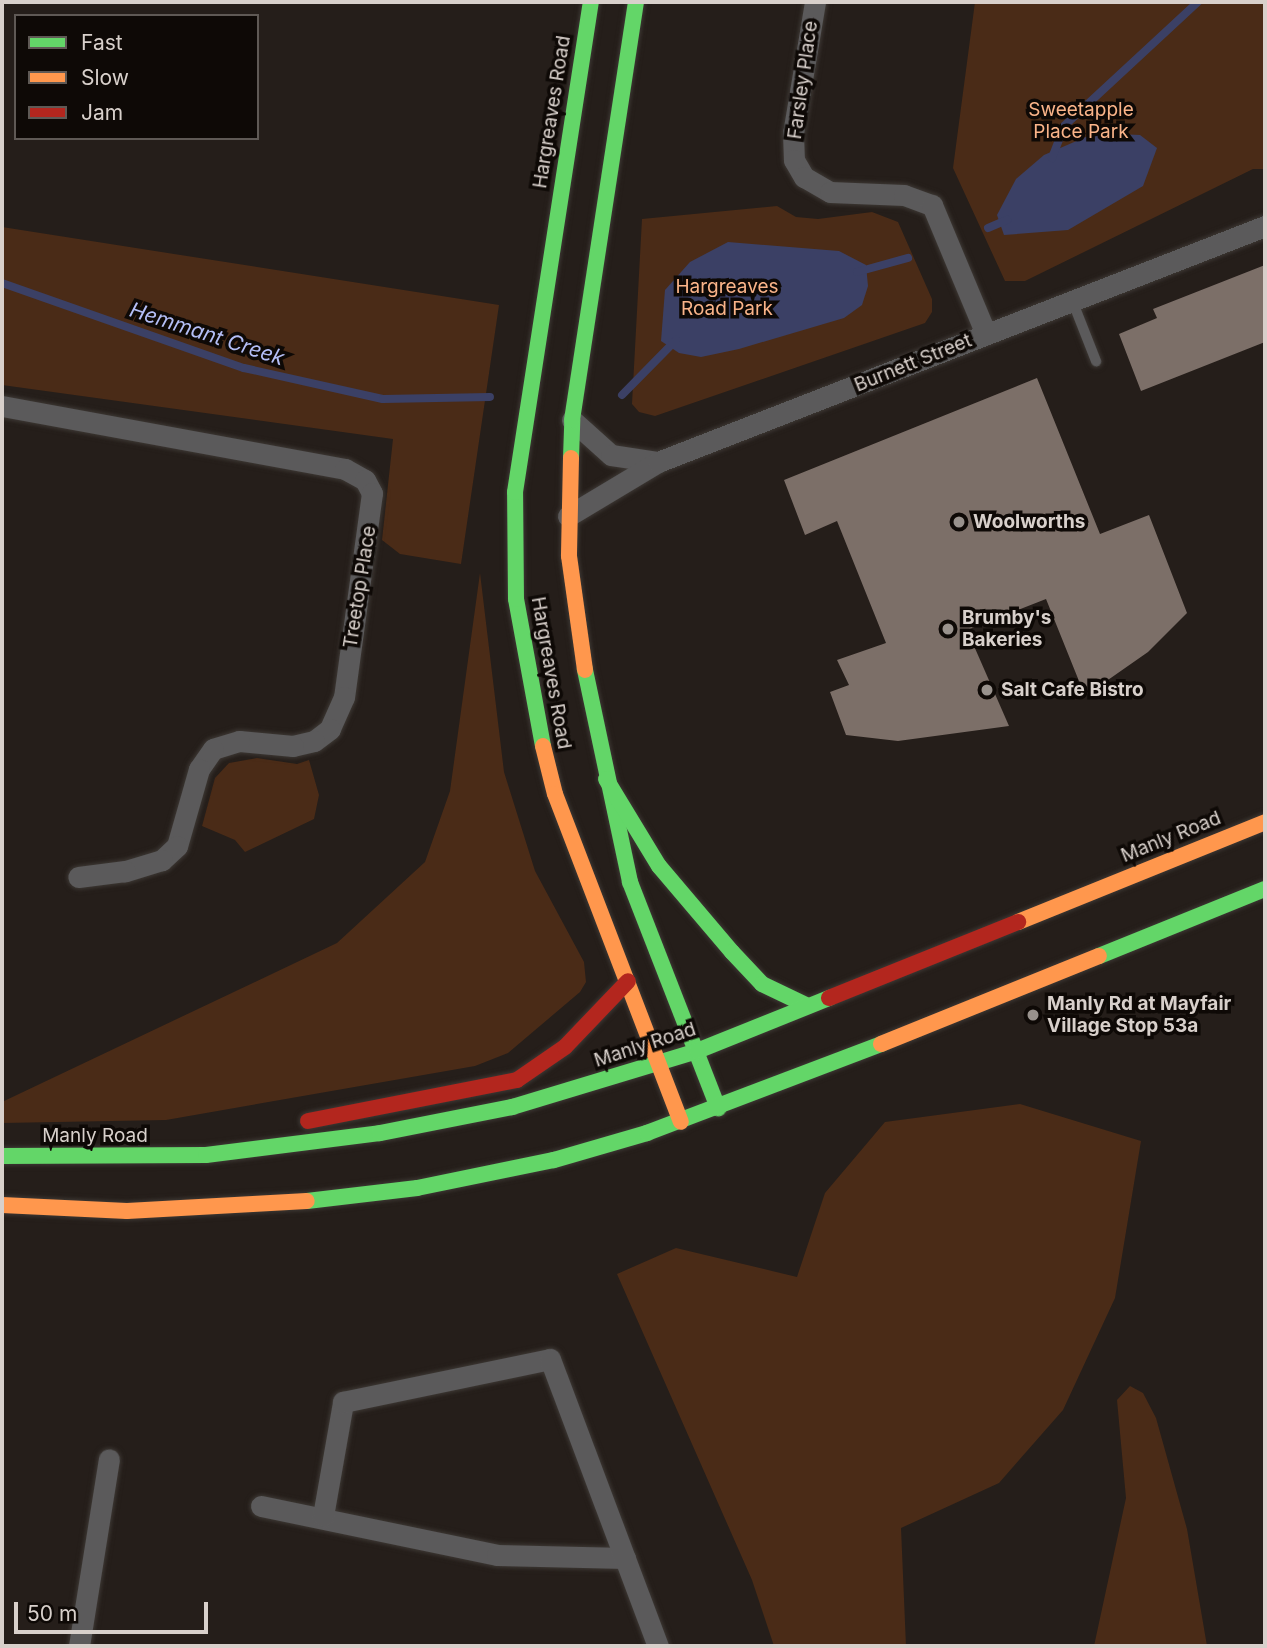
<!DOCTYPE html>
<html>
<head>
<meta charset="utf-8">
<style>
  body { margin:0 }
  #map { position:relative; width:1267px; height:1648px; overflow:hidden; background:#251e1a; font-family:Inter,sans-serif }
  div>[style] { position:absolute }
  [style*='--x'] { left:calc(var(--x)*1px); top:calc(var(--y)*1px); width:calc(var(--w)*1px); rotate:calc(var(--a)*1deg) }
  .green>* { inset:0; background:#4a2b17 }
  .water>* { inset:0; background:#3b4065 }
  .stream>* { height:8px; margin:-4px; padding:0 4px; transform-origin:4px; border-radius:4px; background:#3b4065 }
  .building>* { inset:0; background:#7c6f68 }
  .roads { filter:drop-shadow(0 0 2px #3d3834) drop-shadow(0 0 2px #3d3834) }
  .lane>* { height:10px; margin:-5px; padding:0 5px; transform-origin:5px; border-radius:5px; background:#5b5a5b }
  .street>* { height:21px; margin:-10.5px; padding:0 10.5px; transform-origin:10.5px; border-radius:10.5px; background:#5b5a5b }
  .fast>* { height:16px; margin:-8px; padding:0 8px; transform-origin:8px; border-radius:8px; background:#63d668 }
  .slow>* { height:16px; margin:-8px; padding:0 8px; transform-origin:8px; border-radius:8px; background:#ff974d }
  .jam>* { height:16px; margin:-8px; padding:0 8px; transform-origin:8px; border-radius:8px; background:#b3261e }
  .dots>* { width:19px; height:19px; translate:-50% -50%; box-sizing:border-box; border:4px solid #0e0906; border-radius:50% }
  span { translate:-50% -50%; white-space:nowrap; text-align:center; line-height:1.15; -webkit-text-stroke:7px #0e0906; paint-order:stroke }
  .street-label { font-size:19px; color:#d8d0cb }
  .park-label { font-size:19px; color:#fab489 }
  .poi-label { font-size:19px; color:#d8d0cb; font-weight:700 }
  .left { translate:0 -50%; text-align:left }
  .water-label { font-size:21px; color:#b4bef6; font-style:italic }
  .frame { position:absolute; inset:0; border:4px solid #d8d0cb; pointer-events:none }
  .legend { position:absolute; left:14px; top:14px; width:245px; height:126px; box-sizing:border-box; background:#0e0906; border:2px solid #5f5955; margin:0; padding:9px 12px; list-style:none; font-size:21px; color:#d8d0cb }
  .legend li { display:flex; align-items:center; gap:14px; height:35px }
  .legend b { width:35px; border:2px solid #5f5955 }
  .scale { position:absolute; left:14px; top:1602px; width:194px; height:32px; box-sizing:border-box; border:4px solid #d8d0cb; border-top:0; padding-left:9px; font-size:21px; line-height:24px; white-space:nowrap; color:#d8d0cb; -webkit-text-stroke:5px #0e0906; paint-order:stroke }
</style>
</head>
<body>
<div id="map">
  <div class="green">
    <i style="clip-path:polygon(975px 2px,1265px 2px,1265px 169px,1253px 169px,1025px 281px,1005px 281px,953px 168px)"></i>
    <i style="clip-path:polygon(777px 206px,796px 217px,818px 219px,872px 212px,898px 222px,932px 299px,932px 312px,925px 323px,655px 416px,639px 412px,632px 404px,642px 219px)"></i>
    <i style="clip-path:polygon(2px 227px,499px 305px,461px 564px,400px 554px,382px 540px,393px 439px,2px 385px)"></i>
    <i style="clip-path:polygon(480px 573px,504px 772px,535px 871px,584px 962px,586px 982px,580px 992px,508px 1053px,475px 1066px,166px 1120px,2px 1123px,2px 1102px,337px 943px,425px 862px,450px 791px)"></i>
    <i style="clip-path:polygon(257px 758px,297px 764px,309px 760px,319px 795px,314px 819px,245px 852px,235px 840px,202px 826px,215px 778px,229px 763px)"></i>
    <i style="clip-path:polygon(1020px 1104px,1141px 1141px,1115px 1298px,1063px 1410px,999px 1483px,901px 1528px,906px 1646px,774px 1646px,752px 1580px,617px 1274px,676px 1248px,797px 1277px,825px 1193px,885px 1122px)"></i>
    <i style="clip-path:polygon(1130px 1386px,1143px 1393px,1156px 1418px,1187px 1529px,1207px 1646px,1094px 1646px,1126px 1498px,1117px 1400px)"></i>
  </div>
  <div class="water">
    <i style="clip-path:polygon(1095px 133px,1140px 135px,1157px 148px,1143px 186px,1068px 230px,1004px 235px,997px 215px,1016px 179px,1044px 155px)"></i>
    <i style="clip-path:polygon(728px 242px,839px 251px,866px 265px,868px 286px,862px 305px,844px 318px,739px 349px,701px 357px,679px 353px,661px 341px,665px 290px,690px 262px)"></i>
  </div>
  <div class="stream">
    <i style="--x:1052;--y:158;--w:34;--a:-69"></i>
    <i style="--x:1064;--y:126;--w:183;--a:-42.8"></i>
    <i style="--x:988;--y:228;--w:21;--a:-23"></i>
    <i style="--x:857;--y:272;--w:53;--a:-15.4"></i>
    <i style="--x:2;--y:283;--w:256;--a:19.4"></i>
    <i style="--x:244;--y:368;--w:142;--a:12.6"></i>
    <i style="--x:383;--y:399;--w:107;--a:-1.1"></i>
    <i style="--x:622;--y:395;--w:77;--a:-45.5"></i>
  </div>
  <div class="building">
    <i style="clip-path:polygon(1265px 265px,1265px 342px,1141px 391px,1119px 334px,1157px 318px,1153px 309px)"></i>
    <i style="clip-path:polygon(1037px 378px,1100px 534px,1149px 515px,1187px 613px,1148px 652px,1085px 696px,1046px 599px,967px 630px,1009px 726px,898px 741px,846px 735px,830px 692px,849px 685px,837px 660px,886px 643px,837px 521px,805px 535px,784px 480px)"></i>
  </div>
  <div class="roads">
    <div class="lane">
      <i style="--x:1072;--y:300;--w:66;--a:68.5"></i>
    </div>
    <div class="street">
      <i style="--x:815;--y:2;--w:133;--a:99.5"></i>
      <i style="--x:793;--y:133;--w:27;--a:88"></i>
      <i style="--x:794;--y:160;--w:20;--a:60"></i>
      <i style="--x:804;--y:177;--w:30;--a:30"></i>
      <i style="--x:830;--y:192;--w:74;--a:2.3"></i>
      <i style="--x:904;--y:195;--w:30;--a:20"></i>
      <i style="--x:932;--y:205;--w:140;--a:67.3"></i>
      <i style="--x:2;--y:406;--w:349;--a:10.4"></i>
      <i style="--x:345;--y:469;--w:23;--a:29"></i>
      <i style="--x:365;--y:480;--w:15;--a:62"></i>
      <i style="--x:372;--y:493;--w:206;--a:97.8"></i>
      <i style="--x:344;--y:697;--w:35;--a:114"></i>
      <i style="--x:330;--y:729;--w:20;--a:143"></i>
      <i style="--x:314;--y:741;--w:22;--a:167"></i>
      <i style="--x:293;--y:746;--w:54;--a:-174.7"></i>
      <i style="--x:239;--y:741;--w:27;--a:163"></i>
      <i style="--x:213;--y:749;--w:24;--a:125"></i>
      <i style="--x:199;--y:769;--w:80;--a:105.9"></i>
      <i style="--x:177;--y:846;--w:21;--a:137"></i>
      <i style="--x:162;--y:860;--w:39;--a:163"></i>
      <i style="--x:125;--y:871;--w:47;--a:172.7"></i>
      <i style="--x:572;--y:420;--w:52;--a:41.9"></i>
      <i style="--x:611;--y:455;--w:48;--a:8.5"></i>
      <i style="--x:568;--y:516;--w:105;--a:-31"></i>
      <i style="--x:658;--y:462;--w:651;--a:-21.25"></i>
      <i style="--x:261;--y:1506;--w:241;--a:11.7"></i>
      <i style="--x:497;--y:1555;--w:128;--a:1.3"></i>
      <i style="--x:323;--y:1516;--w:116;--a:-80"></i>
      <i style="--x:343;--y:1402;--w:211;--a:-11.7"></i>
      <i style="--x:550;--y:1359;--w:307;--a:69.4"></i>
      <i style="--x:79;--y:1646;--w:189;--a:-80.9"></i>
    </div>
    <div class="fast">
      <i style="--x:571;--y:458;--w:38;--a:-88"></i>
      <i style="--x:572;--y:420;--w:423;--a:-81.3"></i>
      <i style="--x:585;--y:670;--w:217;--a:78"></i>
      <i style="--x:630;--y:882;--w:243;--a:68.7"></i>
      <i style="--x:543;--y:746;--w:149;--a:-100.4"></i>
      <i style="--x:516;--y:599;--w:107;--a:-90.5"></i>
      <i style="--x:515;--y:492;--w:496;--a:-81.2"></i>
      <i style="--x:606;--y:779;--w:102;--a:58.7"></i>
      <i style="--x:659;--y:866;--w:113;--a:49.7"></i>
      <i style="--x:732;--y:952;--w:44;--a:46.8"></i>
      <i style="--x:762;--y:984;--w:51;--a:25.6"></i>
      <i style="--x:1099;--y:956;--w:179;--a:-22"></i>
      <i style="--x:2;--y:1156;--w:204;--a:-0.3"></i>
      <i style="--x:206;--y:1155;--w:175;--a:-7.2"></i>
      <i style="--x:380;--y:1133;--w:135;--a:-11.1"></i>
      <i style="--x:512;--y:1107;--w:193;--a:-16.8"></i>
      <i style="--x:697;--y:1051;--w:142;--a:-21.9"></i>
      <i style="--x:307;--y:1201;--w:111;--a:-6.7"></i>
      <i style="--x:417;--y:1188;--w:140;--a:-11.6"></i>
      <i style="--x:554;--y:1160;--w:97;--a:-16.2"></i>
      <i style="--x:647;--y:1133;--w:250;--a:-20.8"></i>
    </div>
    <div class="slow">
      <i style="--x:571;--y:458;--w:98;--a:91.2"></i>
      <i style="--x:569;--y:556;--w:115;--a:82"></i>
      <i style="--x:543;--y:746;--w:49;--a:76"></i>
      <i style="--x:555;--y:794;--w:351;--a:69"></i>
      <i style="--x:1018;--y:922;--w:266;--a:-22"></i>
      <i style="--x:881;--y:1044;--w:235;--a:-22"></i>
      <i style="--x:2;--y:1205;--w:125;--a:2.7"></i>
      <i style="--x:127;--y:1211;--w:180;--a:-3.2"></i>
    </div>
    <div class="jam">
      <i style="--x:829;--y:998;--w:204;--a:-21.9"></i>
      <i style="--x:308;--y:1121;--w:213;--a:-11.1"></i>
      <i style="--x:517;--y:1080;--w:58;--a:-34.5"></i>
      <i style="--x:565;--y:1047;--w:91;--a:-46.3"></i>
    </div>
  </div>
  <div class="dots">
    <i style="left:959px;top:522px;background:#99928d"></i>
    <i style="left:948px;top:629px;background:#99928d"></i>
    <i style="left:987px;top:690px;background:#99928d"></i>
    <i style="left:1033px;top:1015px;background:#99928d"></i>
  </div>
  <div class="street-label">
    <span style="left:803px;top:80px;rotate:-82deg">Farsley Place</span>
    <span style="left:552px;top:112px;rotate:-81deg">Hargreaves Road</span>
    <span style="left:913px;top:363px;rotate:-22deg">Burnett Street</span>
    <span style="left:360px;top:587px;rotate:-81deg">Treetop Place</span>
    <span style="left:551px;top:673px;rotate:80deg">Hargreaves Road</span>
    <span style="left:1171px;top:837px;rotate:-22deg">Manly Road</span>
    <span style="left:645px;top:1045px;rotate:-18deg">Manly Road</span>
    <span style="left:95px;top:1136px">Manly Road</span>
  </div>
  <div class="park-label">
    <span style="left:1081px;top:121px">Sweetapple<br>Place Park</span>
    <span style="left:727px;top:298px">Hargreaves<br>Road Park</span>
  </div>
  <div class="poi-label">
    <span class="left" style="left:973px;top:522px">Woolworths</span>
    <span class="left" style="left:962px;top:629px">Brumby's<br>Bakeries</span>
    <span class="left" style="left:1001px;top:690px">Salt Cafe Bistro</span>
    <span class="left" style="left:1047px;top:1015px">Manly Rd at Mayfair<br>Village Stop 53a</span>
  </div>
  <div class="water-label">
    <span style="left:207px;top:334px;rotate:18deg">Hemmant Creek</span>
  </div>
  <div class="frame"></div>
  <ul class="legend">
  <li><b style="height:9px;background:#63d668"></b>Fast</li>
  <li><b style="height:9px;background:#ff974d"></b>Slow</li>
  <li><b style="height:9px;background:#b3261e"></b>Jam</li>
  </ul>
  <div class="scale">50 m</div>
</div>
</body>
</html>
